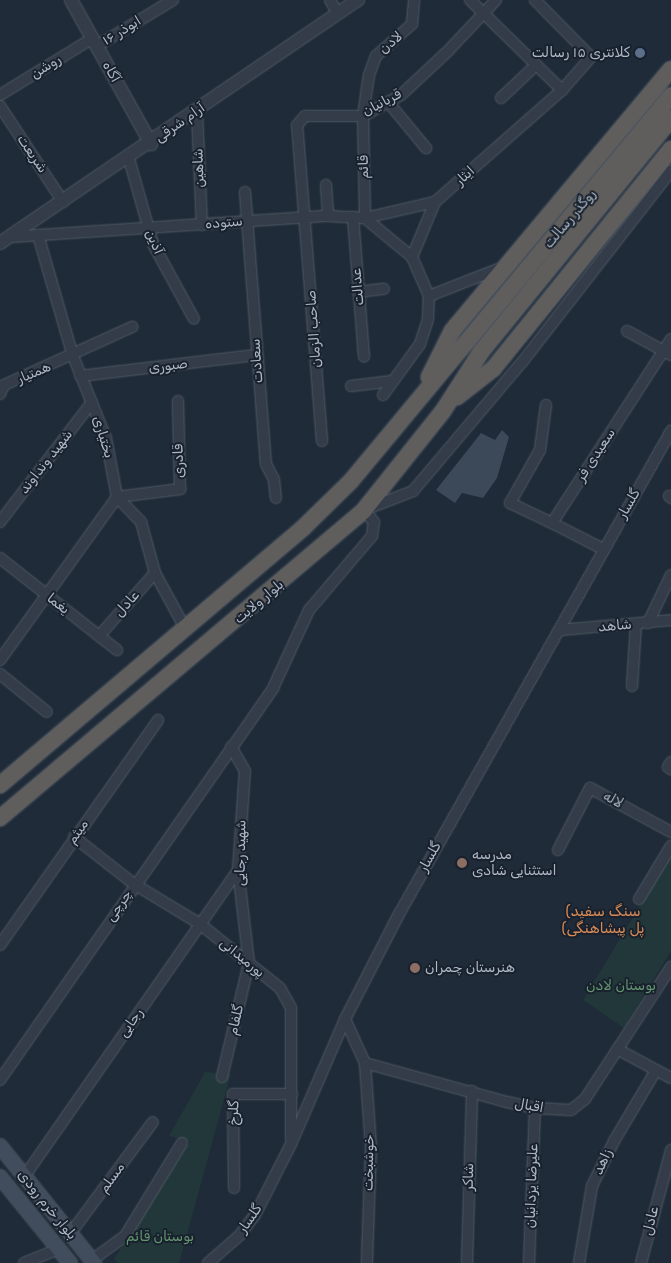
<!DOCTYPE html>
<html>
<head>
<meta charset="utf-8">
<style>
  body { margin:0 }
  #map { position:relative; width:671px; height:1263px; overflow:hidden; background:#1f2b38; font-family:Rubik,Vazirmatn,sans-serif }
  div>[style] { position:absolute }
  [style*='--x'] { left:calc(var(--x)*1px); top:calc(var(--y)*1px); width:calc(var(--w)*1px); rotate:calc(var(--a)*1deg) }
  .green>* { inset:0; background:#213739 }
  .building>* { inset:0; background:#3b4958 }
  .roads { filter:drop-shadow(0 0 1px #505a66) drop-shadow(0 0 1px #505a66) }
  .minor>* { height:10px; margin:-5px; padding:0 5px; transform-origin:5px; border-radius:5px; background:#333c48 }
  .tertiary>* { height:12px; margin:-6px; padding:0 6px; transform-origin:6px; border-radius:6px; background:#333c48 }
  .secondary>* { height:14px; margin:-7px; padding:0 7px; transform-origin:7px; border-radius:7px; background:#414c5c }
  .trunk>* { height:16px; margin:-8px; padding:0 8px; transform-origin:8px; border-radius:8px; background:#605e5c }
  .dots>* { width:14px; height:14px; translate:-50% -50%; box-sizing:border-box; border:2px solid #18212d; border-radius:50% }
  span { translate:-50% -50%; white-space:nowrap; text-align:center; line-height:1.15; -webkit-text-stroke:4px #18212d; paint-order:stroke }
  .street-label { font-size:14px; color:#adb7c5 }
  .poi-label { font-size:14px; color:#adb7c5 }
  .right { translate:-100% -50%; text-align:right }
  .left { translate:0 -50%; text-align:left }
  .park-label { font-size:14px; color:#64966e }
  .neighbourhood-label { font-size:15px; color:#d78b57 }
</style>
</head>
<body>
<div id="map">
  <div class="green">
    <i style="clip-path:polygon(671px 854px,671px 951px,624px 1028px,583px 1000px)"></i>
    <i style="clip-path:polygon(205px 1072px,231px 1074px,180px 1260px,178px 1263px,118px 1263px,114px 1259px,190px 1142px,169px 1136px)"></i>
  </div>
  <div class="building">
    <i style="clip-path:polygon(502px 430px,509px 437px,497px 478px,483px 498px,462px 493px,455px 503px,436px 490px,481px 433px,495px 440px)"></i>
  </div>
  <div class="roads">
    <div class="minor">
      <i style="--x:330;--y:0;--w:16;--a:60"></i>
      <i style="--x:470;--y:0;--w:129;--a:44.4"></i>
      <i style="--x:97;--y:46;--w:89;--a:-31.2"></i>
      <i style="--x:0;--y:95;--w:109;--a:-31.5"></i>
      <i style="--x:501;--y:98;--w:48;--a:-43.3"></i>
      <i style="--x:388;--y:102;--w:60;--a:50.4"></i>
      <i style="--x:0;--y:106;--w:115;--a:56.7"></i>
      <i style="--x:197;--y:112;--w:113;--a:87.5"></i>
      <i style="--x:129;--y:159;--w:88;--a:74.2"></i>
      <i style="--x:153;--y:244;--w:85;--a:61.3"></i>
      <i style="--x:326;--y:185;--w:31;--a:86"></i>
      <i style="--x:245;--y:192;--w:273;--a:85.6"></i>
      <i style="--x:266;--y:464;--w:18;--a:63"></i>
      <i style="--x:274;--y:480;--w:18;--a:84"></i>
      <i style="--x:353;--y:217;--w:140;--a:85.5"></i>
      <i style="--x:38;--y:235;--w:126;--a:73.9"></i>
      <i style="--x:73;--y:356;--w:88;--a:68.1"></i>
      <i style="--x:106;--y:438;--w:60;--a:79.4"></i>
      <i style="--x:117;--y:497;--w:35;--a:46"></i>
      <i style="--x:141;--y:522;--w:53;--a:74.6"></i>
      <i style="--x:155;--y:573;--w:63;--a:61.4"></i>
      <i style="--x:10;--y:237;--w:319;--a:-3.8"></i>
      <i style="--x:328;--y:216;--w:37;--a:3"></i>
      <i style="--x:365;--y:218;--w:72;--a:-12.9"></i>
      <i style="--x:412;--y:257;--w:61;--a:-140.3"></i>
      <i style="--x:365;--y:218;--w:102;--a:-91.1"></i>
      <i style="--x:363;--y:116;--w:41;--a:-81.7"></i>
      <i style="--x:369;--y:75;--w:20;--a:-70"></i>
      <i style="--x:376;--y:56;--w:48;--a:-41.6"></i>
      <i style="--x:412;--y:24;--w:24;--a:-85"></i>
      <i style="--x:358;--y:292;--w:26;--a:-7"></i>
      <i style="--x:429;--y:296;--w:79;--a:-21.4"></i>
      <i style="--x:627;--y:331;--w:50;--a:28.6"></i>
      <i style="--x:80;--y:376;--w:177;--a:-6.8"></i>
      <i style="--x:351;--y:386;--w:42;--a:-6.8"></i>
      <i style="--x:0;--y:394;--w:10;--a:-66"></i>
      <i style="--x:4;--y:385;--w:141;--a:-24.4"></i>
      <i style="--x:383;--y:395;--w:63;--a:-54"></i>
      <i style="--x:420;--y:344;--w:26;--a:-72"></i>
      <i style="--x:428;--y:319;--w:23;--a:-88"></i>
      <i style="--x:429;--y:296;--w:43;--a:-113.6"></i>
      <i style="--x:412;--y:257;--w:60;--a:-67.3"></i>
      <i style="--x:435;--y:202;--w:169;--a:-41.4"></i>
      <i style="--x:562;--y:90;--w:44;--a:-48.7"></i>
      <i style="--x:591;--y:57;--w:80;--a:-134.5"></i>
      <i style="--x:546;--y:405;--w:45;--a:97.6"></i>
      <i style="--x:540;--y:450;--w:61;--a:119.5"></i>
      <i style="--x:510;--y:503;--w:47;--a:25.5"></i>
      <i style="--x:322;--y:441;--w:317;--a:-94.5"></i>
      <i style="--x:297;--y:125;--w:12;--a:-48"></i>
      <i style="--x:305;--y:116;--w:58;--a:0"></i>
      <i style="--x:363;--y:116;--w:43;--a:-28.9"></i>
      <i style="--x:401;--y:95;--w:64;--a:-43.1"></i>
      <i style="--x:448;--y:51;--w:70;--a:-46.7"></i>
      <i style="--x:669;--y:496;--w:3;--a:45"></i>
      <i style="--x:0;--y:522;--w:151;--a:-52.5"></i>
      <i style="--x:603;--y:549;--w:57;--a:-153"></i>
      <i style="--x:552;--y:523;--w:219;--a:-57.1"></i>
      <i style="--x:0;--y:558;--w:149;--a:38.2"></i>
      <i style="--x:648;--y:623;--w:53;--a:-64.4"></i>
      <i style="--x:560;--y:630;--w:111;--a:-5.1"></i>
      <i style="--x:99;--y:636;--w:84;--a:-48.4"></i>
      <i style="--x:0;--y:660;--w:201;--a:-54.3"></i>
      <i style="--x:117;--y:497;--w:64;--a:-7.2"></i>
      <i style="--x:180;--y:489;--w:88;--a:-91.3"></i>
      <i style="--x:0;--y:674;--w:60;--a:39"></i>
      <i style="--x:632;--y:686;--w:62;--a:-86.3"></i>
      <i style="--x:671;--y:762;--w:6;--a:121"></i>
      <i style="--x:668;--y:767;--w:4;--a:34"></i>
      <i style="--x:74;--y:837;--w:76;--a:38.1"></i>
      <i style="--x:134;--y:884;--w:77;--a:31.2"></i>
      <i style="--x:200;--y:924;--w:102;--a:38.7"></i>
      <i style="--x:280;--y:988;--w:23;--a:61"></i>
      <i style="--x:291;--y:1008;--w:130;--a:90"></i>
      <i style="--x:558;--y:850;--w:70;--a:-62.7"></i>
      <i style="--x:590;--y:788;--w:92;--a:28.5"></i>
      <i style="--x:639;--y:899;--w:62;--a:-58.9"></i>
      <i style="--x:0;--y:945;--w:275;--a:-54.9"></i>
      <i style="--x:345;--y:1019;--w:48;--a:65.6"></i>
      <i style="--x:365;--y:1063;--w:147;--a:15.4"></i>
      <i style="--x:507;--y:1102;--w:29;--a:12"></i>
      <i style="--x:535;--y:1108;--w:36;--a:3"></i>
      <i style="--x:571;--y:1110;--w:18;--a:-38"></i>
      <i style="--x:585;--y:1099;--w:158;--a:-56.9"></i>
      <i style="--x:617;--y:1049;--w:61;--a:28.2"></i>
      <i style="--x:365;--y:1063;--w:83;--a:85.9"></i>
      <i style="--x:371;--y:1146;--w:117;--a:92"></i>
      <i style="--x:222;--y:1077;--w:117;--a:-76.7"></i>
      <i style="--x:249;--y:963;--w:94;--a:-96.7"></i>
      <i style="--x:238;--y:870;--w:99;--a:-86"></i>
      <i style="--x:245;--y:771;--w:28;--a:-120"></i>
      <i style="--x:0;--y:1080;--w:478;--a:-55.1"></i>
      <i style="--x:273;--y:688;--w:86;--a:-65.2"></i>
      <i style="--x:309;--y:610;--w:97;--a:-49.6"></i>
      <i style="--x:372;--y:536;--w:14;--a:-82"></i>
      <i style="--x:374;--y:522;--w:16;--a:-130"></i>
      <i style="--x:364;--y:510;--w:53;--a:-21.2"></i>
      <i style="--x:413;--y:491;--w:170;--a:-49.8"></i>
      <i style="--x:523;--y:361;--w:241;--a:-52.1"></i>
      <i style="--x:24;--y:1177;--w:374;--a:-55.1"></i>
      <i style="--x:234;--y:1188;--w:94;--a:-90.6"></i>
      <i style="--x:233;--y:1094;--w:59;--a:0"></i>
      <i style="--x:70;--y:1234;--w:139;--a:-53.5"></i>
      <i style="--x:92;--y:1260;--w:41;--a:-36"></i>
      <i style="--x:125;--y:1236;--w:109;--a:-58.5"></i>
      <i style="--x:24;--y:1263;--w:37;--a:-22"></i>
      <i style="--x:208;--y:1263;--w:41;--a:-41.1"></i>
      <i style="--x:239;--y:1236;--w:26;--a:-53"></i>
      <i style="--x:255;--y:1215;--w:80;--a:-63.1"></i>
      <i style="--x:291;--y:1144;--w:136;--a:-66.6"></i>
      <i style="--x:345;--y:1019;--w:116;--a:-62.8"></i>
      <i style="--x:398;--y:916;--w:557;--a:-60.63"></i>
      <i style="--x:467;--y:1263;--w:172;--a:-88.3"></i>
      <i style="--x:529;--y:1263;--w:155;--a:-87.8"></i>
      <i style="--x:579;--y:1263;--w:78;--a:-80.4"></i>
      <i style="--x:592;--y:1186;--w:50;--a:-63.9"></i>
      <i style="--x:614;--y:1141;--w:80;--a:-59.3"></i>
      <i style="--x:641;--y:1263;--w:117;--a:-75.1"></i>
    </div>
    <div class="tertiary">
      <i style="--x:71;--y:0;--w:165;--a:60.9"></i>
      <i style="--x:0;--y:243;--w:433;--a:-34.2"></i>
    </div>
    <div class="secondary">
      <i style="--x:0;--y:1146;--w:150;--a:51.2"></i>
      <i style="--x:0;--y:1177;--w:111;--a:50.9"></i>
    </div>
    <div class="trunk">
      <i style="--x:429;--y:377;--w:51;--a:-63.4"></i>
      <i style="--x:452;--y:331;--w:341;--a:-50.1"></i>
      <i style="--x:457;--y:397;--w:46;--a:-37.9"></i>
      <i style="--x:493;--y:369;--w:283;--a:-51"></i>
      <i style="--x:0;--y:785;--w:397;--a:-40.3"></i>
      <i style="--x:303;--y:528;--w:67;--a:-44.4"></i>
      <i style="--x:351;--y:481;--w:501;--a:-50.27"></i>
      <i style="--x:0;--y:818;--w:477;--a:-40.2"></i>
      <i style="--x:364;--y:510;--w:127;--a:-51.4"></i>
      <i style="--x:443;--y:411;--w:70;--a:-57.2"></i>
      <i style="--x:481;--y:352;--w:301;--a:-50.8"></i>
    </div>
  </div>
  <div class="dots">
    <i style="left:640px;top:53px;background:#5c6f8a"></i>
    <i style="left:462px;top:863px;background:#8d6e63"></i>
    <i style="left:415px;top:968px;background:#8d6e63"></i>
  </div>
  <div class="street-label">
    <span style="left:122px;top:31px;rotate:-32deg">ابوذر ۱۶</span>
    <span style="left:391px;top:43px;rotate:-41deg">لادن</span>
    <span style="left:46px;top:67px;rotate:-32deg">روشن</span>
    <span style="left:111px;top:72px;rotate:61deg">آگاه</span>
    <span style="left:382px;top:103px;rotate:-28deg">قربانیان</span>
    <span style="left:180px;top:123px;rotate:-35deg">آرام شرقی</span>
    <span style="left:32px;top:154px;rotate:56deg">شریعت</span>
    <span style="left:364px;top:167px;rotate:-92deg">قائم</span>
    <span style="left:199px;top:168px;rotate:-92deg">شاهین</span>
    <span style="left:465px;top:176px;rotate:-42deg">ایثار</span>
    <span style="left:570px;top:219px;rotate:-50deg">روگذر رسالت</span>
    <span style="left:224px;top:223px;rotate:-5deg">ستوده</span>
    <span style="left:154px;top:242px;rotate:67deg">آذین</span>
    <span style="left:358px;top:287px;rotate:-95deg">عدالت</span>
    <span style="left:314px;top:329px;rotate:-94deg">صاحب الزمان</span>
    <span style="left:257px;top:361px;rotate:-94deg">سعادت</span>
    <span style="left:168px;top:366px;rotate:-7deg">صبوری</span>
    <span style="left:34px;top:373px;rotate:-23deg">همتیار</span>
    <span style="left:103px;top:437px;rotate:73deg">بختیاری</span>
    <span style="left:596px;top:455px;rotate:-57deg">سعیدی فر</span>
    <span style="left:179px;top:461px;rotate:-92deg">قادری</span>
    <span style="left:46px;top:462px;rotate:-52deg">شهید ونداوند</span>
    <span style="left:629px;top:504px;rotate:-60deg">گلسار</span>
    <span style="left:259px;top:602px;rotate:-40deg">بلوار ولایت</span>
    <span style="left:58px;top:604px;rotate:38deg">یغما</span>
    <span style="left:127px;top:604px;rotate:-48deg">عادل</span>
    <span style="left:615px;top:626px;rotate:-5deg">شاهد</span>
    <span style="left:613px;top:800px;rotate:29deg">لاله</span>
    <span style="left:78px;top:832px;rotate:-55deg">میثم</span>
    <span style="left:241px;top:853px;rotate:-89deg">شهید رجایی</span>
    <span style="left:430px;top:857px;rotate:-61deg">گلسار</span>
    <span style="left:119px;top:906px;rotate:-56deg">چرچی</span>
    <span style="left:242px;top:958px;rotate:39deg">پورمیدانی</span>
    <span style="left:236px;top:1020px;rotate:-77deg">گلفام</span>
    <span style="left:131px;top:1023px;rotate:-55deg">رجایی</span>
    <span style="left:529px;top:1106px;rotate:10deg">اقبال</span>
    <span style="left:234px;top:1113px;rotate:-87deg">گلرخ</span>
    <span style="left:603px;top:1162px;rotate:-65deg">زاهد</span>
    <span style="left:369px;top:1163px;rotate:-89deg">خوشبخت</span>
    <span style="left:469px;top:1177px;rotate:-89deg">شاکر</span>
    <span style="left:112px;top:1178px;rotate:-54deg">مسلم</span>
    <span style="left:532px;top:1186px;rotate:-88deg">علیرضا یزدانیان</span>
    <span style="left:47px;top:1205px;rotate:51deg">بلوار خرم رودی</span>
    <span style="left:250px;top:1219px;rotate:-55deg">گلسار</span>
    <span style="left:651px;top:1221px;rotate:-76deg">عادل</span>
  </div>
  <div class="poi-label">
    <span class="right" style="left:630px;top:53px">کلانتری ۱۵ رسالت</span>
    <span class="left" style="left:472px;top:863px">مدرسه<br>استثنایی شادی</span>
    <span class="left" style="left:425px;top:968px">هنرستان چمران</span>
  </div>
  <div class="park-label">
    <span style="left:621px;top:986px">بوستان لادن</span>
    <span style="left:160px;top:1237px">بوستان قائم</span>
  </div>
  <div class="neighbourhood-label">
    <span style="left:603px;top:920px">(سنگ سفید<br>(پل پیشاهنگی</span>
  </div>
</div>
</body>
</html>
